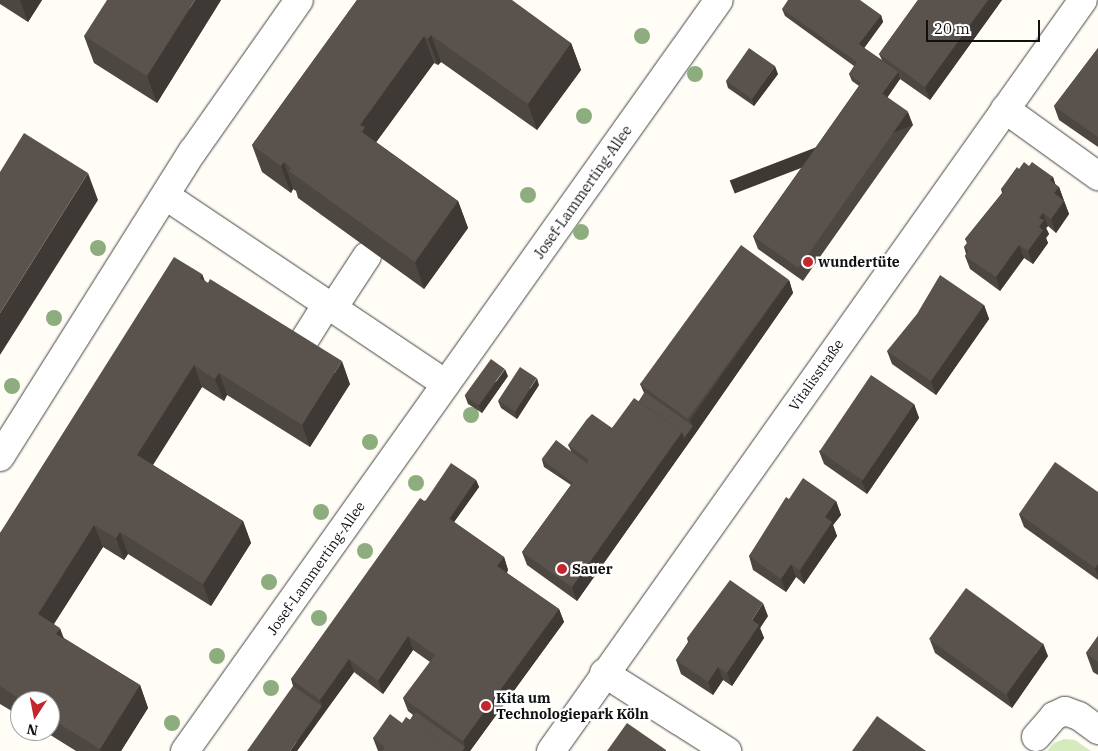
<!DOCTYPE html>
<html>
<head>
<meta charset="utf-8">
<style>
  body { margin:0 }
  #map { position:relative; width:1098px; height:751px; overflow:hidden; background:#fffdf5; font-family:"IBM Plex Serif",serif }
  div>[style] { position:absolute }
  [style*='--x'] { left:calc(var(--x)*1px); top:calc(var(--y)*1px); width:calc(var(--w)*1px); rotate:calc(var(--a)*1deg) }
  .green>* { inset:0; background:#d5ebbd }
  .roads { filter:drop-shadow(0 0 1px #444) drop-shadow(0 0 1px #444) }
  .minor>* { height:28px; margin:-14px; padding:0 14px; transform-origin:14px; border-radius:14px; background:#fff }
  .trees>* { width:16px; height:16px; margin:-8px; border-radius:50%; background:#8dad7f }
  .wall>* { inset:0; background:#4d4742 }
  .shaded-wall>* { inset:0; background:#3f3936; transform-origin:0 0 }
  .building>* { inset:0; background:#5a524d; transform-origin:0 0 }
  .dots>* { width:14px; height:14px; translate:-50% -50%; box-sizing:border-box; border:2px solid #fff; border-radius:50% }
  span { translate:-50% -50%; white-space:nowrap; text-align:center; line-height:1.15; -webkit-text-stroke:5px #fff; paint-order:stroke }
  .street-label { font-size:14px; color:#111 }
  .poi-label { font-size:14px; color:#111; font-weight:700 }
  .left { translate:0 -50%; text-align:left }
  .north { position:absolute; left:10px; top:691px; width:50px; height:50px; box-sizing:border-box; background:#fff; border:1px solid #a0a0a0; border-radius:50%; rotate:191deg; font-size:14px; font-weight:700; line-height:20px; text-align:center; color:#111 }
  .north::after { content:''; display:block; margin:auto; width:18px; height:22px; background:#c4262e; clip-path:polygon(50% 0,100% 100%,50% 72%,0 100%) }
  .scale { position:absolute; left:926px; top:20px; width:114px; height:22px; box-sizing:border-box; border:2px solid #111; border-top:0; padding-left:6px; font-size:15px; line-height:18px; white-space:nowrap; color:#111; -webkit-text-stroke:4px #fff; paint-order:stroke }
</style>
</head>
<body>
<div id="map">
  <div class="green">
    <i style="clip-path:polygon(1064px 739px,1075px 740px,1091px 751px,1047px 751px,1054px 743px)"></i>
  </div>
  <div class="roads">
    <div class="minor">
      <i style="--x:1005;--y:109;--w:115;--a:35.8"></i>
      <i style="--x:166;--y:196;--w:337;--a:33.9"></i>
      <i style="--x:333;--y:308;--w:62;--a:-56.8"></i>
      <i style="--x:300;--y:347;--w:51;--a:-57.9"></i>
      <i style="--x:0;--y:457;--w:362;--a:-57.8"></i>
      <i style="--x:193;--y:151;--w:184;--a:-54.9"></i>
      <i style="--x:604;--y:673;--w:146;--a:32.4"></i>
      <i style="--x:1036;--y:737;--w:28;--a:-49"></i>
      <i style="--x:1054;--y:716;--w:12;--a:-24"></i>
      <i style="--x:1065;--y:711;--w:15;--a:20"></i>
      <i style="--x:1079;--y:716;--w:24;--a:36"></i>
      <i style="--x:185;--y:751;--w:921;--a:-54.59"></i>
      <i style="--x:551;--y:751;--w:920;--a:-54.69"></i>
    </div>
  </div>
  <div class="trees">
    <i style="left:642px;top:36px"></i>
    <i style="left:695px;top:74px"></i>
    <i style="left:584px;top:116px"></i>
    <i style="left:528px;top:195px"></i>
    <i style="left:581px;top:232px"></i>
    <i style="left:98px;top:248px"></i>
    <i style="left:54px;top:318px"></i>
    <i style="left:12px;top:386px"></i>
    <i style="left:471px;top:415px"></i>
    <i style="left:370px;top:442px"></i>
    <i style="left:416px;top:483px"></i>
    <i style="left:321px;top:512px"></i>
    <i style="left:365px;top:551px"></i>
    <i style="left:269px;top:582px"></i>
    <i style="left:319px;top:618px"></i>
    <i style="left:217px;top:656px"></i>
    <i style="left:271px;top:688px"></i>
    <i style="left:172px;top:723px"></i>
  </div>
  <div class="wall">
    <i style="clip-path:polygon(0 0,42px 0,28px 22px,0 4px)"></i>
    <i style="clip-path:polygon(221px 0,157px 103px,94px 63px,84px 36px)"></i>
    <i style="clip-path:polygon(357px 0,571px 43px,581px 70px,537px 130px,441px 62px,438px 65px,434px 63px,376px 142px,458px 201px,468px 228px,424px 289px,298px 198px,296px 191px,293px 189px,291px 193px,262px 172px,252px 145px)"></i>
    <i style="clip-path:polygon(918px 0,1002px 0,930px 100px,900px 79px,887px 97px,913px 125px,803px 281px,758px 249px,753px 236px,859px 86px,852px 81px,849px 74px,854px 66px,785px 16px,782px 9px,881px 15px,883px 22px,864px 48px,882px 60px,879px 54px)"></i>
    <i style="clip-path:polygon(1098px 48px,1098px 147px,1059px 120px,1054px 106px)"></i>
    <i style="clip-path:polygon(778px 74px,754px 106px,728px 88px,726px 81px)"></i>
    <i style="clip-path:polygon(1029px 166px,1053px 177px,1055px 184px,1059px 187px,1069px 214px,1056px 233px,1048px 226px,1046px 228px,1049px 234px,1046px 238px,1048px 243px,1033px 264px,1024px 258px,1000px 291px,970px 269px,965px 256px,966px 254px,964px 247px,967px 243px,965px 239px,1002px 193px,1001px 189px,1019px 169px)"></i>
    <i style="clip-path:polygon(202px 274px,205px 281px,350px 384px,310px 447px,227px 395px,224px 401px,202px 387px,153px 465px,243px 521px,251px 543px,211px 606px,128px 554px,124px 560px,103px 547px,54px 624px,64px 638px,140px 685px,148px 708px,121px 751px,76px 751px,44px 731px,50px 731px,50px 701px,20px 701px,20px 716px,0 704px,0 533px)"></i>
    <i style="clip-path:polygon(789px 280px,793px 293px,695px 434px,577px 601px,527px 565px,522px 552px,571px 485px,544px 467px,542px 460px,571px 451px,568px 445px,612px 428px,639px 401px,644px 393px,640px 384px)"></i>
    <i style="clip-path:polygon(984px 305px,989px 319px,936px 395px,892px 364px,887px 351px)"></i>
    <i style="clip-path:polygon(508px 376px,482px 413px,468px 404px,465px 396px)"></i>
    <i style="clip-path:polygon(539px 385px,517px 419px,501px 408px,498px 401px)"></i>
    <i style="clip-path:polygon(914px 404px,919px 418px,867px 494px,824px 464px,819px 451px)"></i>
    <i style="clip-path:polygon(476px 480px,479px 487px,454px 522px,504px 557px,508px 570px,507px 573px,559px 609px,564px 622px,470px 751px,378px 751px,373px 738px,402px 723px,410px 720px,413px 715px,408px 711px,403px 698px,430px 662px,413px 650px,383px 694px,354px 672px,297px 751px,293px 686px,291px 679px,424px 501px)"></i>
    <i style="clip-path:polygon(1098px 492px,1098px 580px,1024px 527px,1019px 514px)"></i>
    <i style="clip-path:polygon(789px 499px,836px 501px,841px 515px,833px 525px,837px 536px,804px 584px,796px 577px,786px 592px,753px 570px,749px 556px)"></i>
    <i style="clip-path:polygon(768px 616px,760px 628px,764px 638px,732px 686px,723px 680px,713px 695px,681px 674px,676px 660px,688px 642px,687px 638px)"></i>
    <i style="clip-path:polygon(1098px 636px,1098px 675px,1093px 672px,1086px 653px)"></i>
    <i style="clip-path:polygon(930px 640px,1048px 656px,1012px 708px,935px 653px)"></i>
  </div>
  <div class="shaded-wall">
    <i style="clip-path:polygon(20px 0,42px 0,28px 22px)"></i>
    <i style="clip-path:polygon(195px 0,221px 0,157px 103px,147px 76px)"></i>
    <i style="clip-path:polygon(988px 0,1002px 0,930px 100px,925px 87px)"></i>
    <i style="clip-path:polygon(881px 15px,883px 22px,862px 51px,859px 44px)"></i>
    <i style="clip-path:polygon(431px 35px,441px 62px,438px 65px,428px 39px)"></i>
    <i style="clip-path:polygon(424px 36px,434px 63px,372px 148px,362px 132px,360px 125px)"></i>
    <i style="clip-path:polygon(571px 43px,581px 70px,537px 130px,528px 104px)"></i>
    <i style="clip-path:polygon(775px 66px,778px 74px,754px 106px,752px 99px)"></i>
    <i style="clip-path:polygon(898px 72px,900px 79px,883px 104px,880px 96px)"></i>
    <i style="left:908px;top:112px;width:14px;height:191px;rotate:69deg"></i>
    <i style="clip-path:polygon(284px 162px,293px 189px,291px 193px,281px 166px)"></i>
    <i style="clip-path:polygon(88px 173px,98px 200px,0 355px,0 313px)"></i>
    <i style="clip-path:polygon(1053px 177px,1057px 189px,1059px 187px,1064px 201px,1054px 193px,1050px 180px)"></i>
    <i style="clip-path:polygon(458px 201px,468px 228px,424px 289px,415px 262px)"></i>
    <i style="clip-path:polygon(1064px 201px,1069px 214px,1056px 233px,1051px 219px)"></i>
    <i style="clip-path:polygon(1043px 213px,1048px 226px,1046px 228px,1049px 234px,1046px 238px,1048px 243px,1033px 264px,1028px 251px,1039px 227px,1039px 218px)"></i>
    <i style="clip-path:polygon(1019px 245px,1024px 258px,1000px 291px,996px 277px)"></i>
    <i style="clip-path:polygon(202px 274px,210px 297px,200px 278px)"></i>
    <i style="clip-path:polygon(789px 280px,793px 293px,695px 434px,690px 420px)"></i>
    <i style="clip-path:polygon(984px 305px,989px 319px,936px 395px,931px 381px)"></i>
    <i style="clip-path:polygon(342px 361px,350px 384px,310px 447px,302px 425px)"></i>
    <i style="clip-path:polygon(194px 365px,202px 387px,145px 477px,137px 455px)"></i>
    <i style="clip-path:polygon(505px 369px,508px 376px,482px 413px,479px 406px)"></i>
    <i style="clip-path:polygon(219px 373px,227px 395px,224px 401px,215px 379px)"></i>
    <i style="clip-path:polygon(537px 378px,539px 385px,517px 419px,515px 412px)"></i>
    <i style="clip-path:polygon(914px 404px,919px 418px,867px 494px,862px 481px)"></i>
    <i style="clip-path:polygon(693px 426px,695px 434px,577px 601px,572px 587px,682px 432px)"></i>
    <i style="clip-path:polygon(476px 480px,479px 487px,449px 529px,447px 522px)"></i>
    <i style="clip-path:polygon(836px 501px,841px 515px,833px 525px,837px 536px,804px 584px,800px 570px,825px 517px)"></i>
    <i style="clip-path:polygon(243px 521px,251px 543px,211px 606px,203px 584px)"></i>
    <i style="clip-path:polygon(94px 525px,103px 547px,46px 636px,38px 614px)"></i>
    <i style="clip-path:polygon(120px 532px,128px 554px,124px 560px,116px 538px)"></i>
    <i style="clip-path:polygon(504px 557px,508px 570px,502px 580px,497px 566px)"></i>
    <i style="clip-path:polygon(791px 564px,796px 577px,786px 592px,781px 579px)"></i>
    <i style="clip-path:polygon(1098px 564px,1098px 575px,1095px 568px)"></i>
    <i style="clip-path:polygon(763px 603px,768px 616px,760px 628px,764px 638px,732px 686px,727px 673px,752px 620px)"></i>
    <i style="clip-path:polygon(559px 609px,564px 622px,470px 751px,462px 751px,465px 747px,463px 741px)"></i>
    <i style="clip-path:polygon(60px 628px,68px 650px,56px 634px)"></i>
    <i style="clip-path:polygon(408px 636px,413px 650px,383px 694px,378px 681px)"></i>
    <i style="clip-path:polygon(1043px 643px,1048px 656px,1012px 708px,1007px 694px)"></i>
    <i style="clip-path:polygon(349px 659px,354px 672px,324px 713px,320px 700px)"></i>
    <i style="clip-path:polygon(718px 667px,723px 680px,713px 695px,708px 682px)"></i>
    <i style="clip-path:polygon(140px 685px,148px 708px,121px 751px,101px 751px,100px 749px)"></i>
    <i style="clip-path:polygon(322px 706px,324px 713px,297px 751px,290px 751px)"></i>
  </div>
  <div class="building">
    <i style="clip-path:polygon(107px 0,195px 0,147px 76px,84px 36px)"></i>
    <i style="clip-path:polygon(357px 0,512px 0,571px 43px,528px 104px,431px 35px,428px 39px,424px 36px,360px 125px,365px 127px,362px 132px,458px 201px,415px 262px,289px 171px,291px 168px,284px 162px,281px 166px,252px 145px)"></i>
    <i style="clip-path:polygon(788px 0,860px 0,881px 15px,859px 44px,898px 72px,882px 94px,863px 80px,861px 83px,849px 74px,857px 62px,782px 9px)"></i>
    <i style="clip-path:polygon(918px 0,988px 0,925px 87px,879px 54px)"></i>
    <i style="left:749px;top:48px;width:32px;height:40px;rotate:35deg"></i>
    <i style="clip-path:polygon(1098px 48px,1098px 137px,1054px 106px)"></i>
    <i style="left:863px;top:80px;width:55px;height:191px;rotate:35deg"></i>
    <i style="clip-path:polygon(24px 133px,88px 173px,0 313px,0 172px)"></i>
    <i style="clip-path:polygon(1024px 162px,1029px 166px,1032px 162px,1053px 177px,1050px 180px,1059px 187px,1054px 193px,1064px 201px,1051px 219px,1043px 213px,1039px 218px,1044px 220px,1039px 227px,1043px 230px,1028px 251px,1019px 245px,996px 277px,965px 256px,969px 251px,964px 247px,968px 242px,965px 239px,1004px 191px,1001px 189px,1017px 167px,1019px 169px)"></i>
    <i style="left:741px;top:245px;width:59px;height:172px;rotate:36deg"></i>
    <i style="clip-path:polygon(174px 257px,202px 274px,200px 278px,208px 283px,210px 279px,342px 361px,302px 425px,219px 373px,215px 379px,194px 365px,137px 455px,243px 521px,203px 584px,120px 532px,116px 538px,94px 525px,38px 614px,60px 628px,56px 634px,140px 685px,100px 749px,50px 718px,50px 701px,23px 701px,0 686px,0 533px)"></i>
    <i style="clip-path:polygon(940px 275px,984px 305px,931px 381px,887px 351px,917px 314px)"></i>
    <i style="left:491px;top:359px;width:17px;height:45px;rotate:36deg"></i>
    <i style="left:520px;top:367px;width:20px;height:40px;rotate:33deg"></i>
    <i style="left:871px;top:375px;width:52px;height:92px;rotate:34deg"></i>
    <i style="clip-path:polygon(645px 392px,693px 426px,684px 438px,682px 432px,639px 401px)"></i>
    <i style="clip-path:polygon(634px 398px,682px 432px,572px 587px,522px 552px,589px 460px,568px 445px,587px 419px,592px 414px,612px 428px)"></i>
    <i style="left:556px;top:440px;width:39px;height:24px;rotate:37deg"></i>
    <i style="clip-path:polygon(1055px 462px,1098px 492px,1098px 564px,1095px 568px,1019px 514px)"></i>
    <i style="left:451px;top:463px;width:30px;height:47px;rotate:34deg"></i>
    <i style="clip-path:polygon(803px 478px,836px 501px,825px 517px,832px 522px,800px 570px,791px 564px,781px 579px,749px 556px,786px 497px,789px 499px)"></i>
    <i style="clip-path:polygon(420px 498px,504px 557px,497px 566px,559px 609px,463px 741px,403px 698px,435px 655px,408px 636px,378px 681px,349px 659px,320px 700px,291px 679px)"></i>
    <i style="clip-path:polygon(730px 580px,763px 603px,752px 620px,759px 625px,727px 673px,718px 667px,708px 682px,676px 660px,690px 640px,687px 638px)"></i>
    <i style="left:966px;top:588px;width:95px;height:63px;rotate:36deg"></i>
    <i style="clip-path:polygon(1098px 636px,1098px 662px,1086px 653px)"></i>
    <i style="clip-path:polygon(293px 686px,322px 706px,290px 751px,247px 751px)"></i>
    <i style="clip-path:polygon(416px 712px,465px 747px,462px 751px,455px 751px,410px 720px)"></i>
    <i style="clip-path:polygon(390px 714px,402px 723px,406px 717px,455px 751px,382px 751px,385px 747px,373px 738px)"></i>
    <i style="clip-path:polygon(877px 716px,926px 751px,852px 751px)"></i>
    <i style="clip-path:polygon(627px 723px,666px 750px,666px 751px,607px 751px)"></i>
  </div>
  <div class="dots">
    <i style="left:808px;top:262px;background:#c4262e"></i>
    <i style="left:562px;top:569px;background:#c4262e"></i>
    <i style="left:486px;top:706px;background:#c4262e"></i>
  </div>
  <div class="street-label">
    <span style="left:583px;top:192px;rotate:-55deg">Josef-Lammerting-Allee</span>
    <span style="left:816px;top:375px;rotate:-55deg">Vitalisstraße</span>
    <span style="left:316px;top:568px;rotate:-55deg">Josef-Lammerting-Allee</span>
  </div>
  <div class="poi-label">
    <span class="left" style="left:818px;top:262px">wundertüte</span>
    <span class="left" style="left:572px;top:569px">Sauer</span>
    <span class="left" style="left:496px;top:706px">Kita um<br>Technologiepark Köln</span>
  </div>
  <div class="north">N</div>
  <div class="scale">20 m</div>
</div>
</body>
</html>
